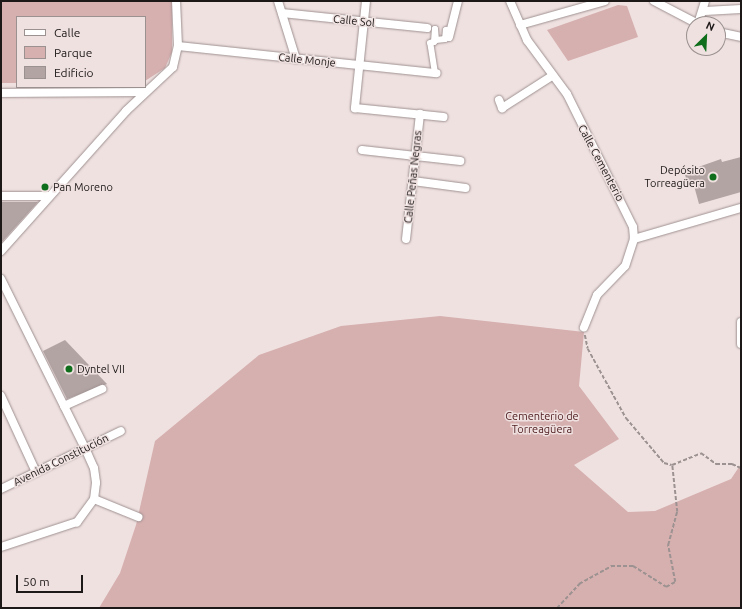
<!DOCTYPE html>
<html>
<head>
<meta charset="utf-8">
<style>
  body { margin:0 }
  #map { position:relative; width:742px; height:609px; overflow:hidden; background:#efe1e0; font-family:Ubuntu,sans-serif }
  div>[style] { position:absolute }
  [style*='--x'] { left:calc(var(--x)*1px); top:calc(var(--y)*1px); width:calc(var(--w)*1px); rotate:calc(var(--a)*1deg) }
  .green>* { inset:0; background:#d6afaf }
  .building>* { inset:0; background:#b2a4a3 }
  .path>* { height:1.5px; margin-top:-0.75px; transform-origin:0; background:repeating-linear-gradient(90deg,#9c9291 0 4px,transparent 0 6px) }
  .roads { filter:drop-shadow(0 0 1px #9f9191) drop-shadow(0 0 1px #9f9191) }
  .pedestrian>* { height:6px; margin:-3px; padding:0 3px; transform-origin:3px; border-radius:3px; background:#fff }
  .minor>* { height:8px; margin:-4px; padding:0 4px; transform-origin:4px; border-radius:4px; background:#fff }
  .dots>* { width:11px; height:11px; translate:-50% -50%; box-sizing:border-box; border:2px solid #efe1e0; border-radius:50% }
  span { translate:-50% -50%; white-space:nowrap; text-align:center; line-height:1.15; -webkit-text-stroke:3px #efe1e0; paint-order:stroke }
  .street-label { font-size:11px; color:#1d1818 }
  .poi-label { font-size:11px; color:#1d1818 }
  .right { translate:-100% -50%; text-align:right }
  .left { translate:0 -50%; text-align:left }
  .park-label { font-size:11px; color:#522023 }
  .frame { position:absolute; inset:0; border:2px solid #1d1818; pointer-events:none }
  .legend { position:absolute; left:16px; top:16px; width:130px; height:72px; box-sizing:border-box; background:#efe1e0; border:1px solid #9b9190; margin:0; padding:5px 7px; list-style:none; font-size:12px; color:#1d1818 }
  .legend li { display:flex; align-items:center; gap:8px; height:20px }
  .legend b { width:20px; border:1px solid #9b9190 }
  .north { position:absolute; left:686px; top:16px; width:40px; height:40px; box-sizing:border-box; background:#efe1e0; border:1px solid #9b9190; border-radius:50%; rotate:24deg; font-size:11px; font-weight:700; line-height:16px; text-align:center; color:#1d1818 }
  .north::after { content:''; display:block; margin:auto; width:14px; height:18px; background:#0f6e1c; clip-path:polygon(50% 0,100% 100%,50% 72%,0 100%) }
  .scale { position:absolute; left:16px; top:575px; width:67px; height:18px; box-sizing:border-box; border:2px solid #1d1818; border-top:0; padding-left:5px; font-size:12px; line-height:14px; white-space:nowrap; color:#1d1818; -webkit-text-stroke:3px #efe1e0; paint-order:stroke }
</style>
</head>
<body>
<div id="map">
  <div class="green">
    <i style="clip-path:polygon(1px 1px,172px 1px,172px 52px,165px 68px,145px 81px,145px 17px,17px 17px,17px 83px,1px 83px)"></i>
    <i style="clip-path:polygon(618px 5px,627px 6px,638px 37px,568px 61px,547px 30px)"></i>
    <i style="clip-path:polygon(440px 316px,584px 332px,579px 386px,619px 439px,574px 465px,628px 512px,655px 511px,731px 479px,741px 464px,741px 608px,99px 608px,120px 573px,136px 525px,155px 441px,259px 355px,341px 326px)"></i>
  </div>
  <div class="building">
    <i style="clip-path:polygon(741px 157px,741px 192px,699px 204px,693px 182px,688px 184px,684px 172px,721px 159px,722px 162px)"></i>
    <i style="clip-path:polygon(1px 202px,38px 202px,1px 243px)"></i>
    <i style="clip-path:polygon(65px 340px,107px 384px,67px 399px,43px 351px)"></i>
  </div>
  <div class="path">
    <i style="--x:585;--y:335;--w:14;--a:78"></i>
    <i style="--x:588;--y:349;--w:79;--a:61.2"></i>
    <i style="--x:626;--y:418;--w:59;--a:49.8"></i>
    <i style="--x:664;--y:463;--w:8;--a:14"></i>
    <i style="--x:672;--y:465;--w:31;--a:-22"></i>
    <i style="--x:701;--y:453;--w:19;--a:36"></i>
    <i style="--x:716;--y:464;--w:16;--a:0"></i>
    <i style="--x:732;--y:464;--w:10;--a:24"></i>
    <i style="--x:557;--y:608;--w:33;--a:-47"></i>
    <i style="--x:579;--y:584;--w:37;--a:-29"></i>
    <i style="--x:611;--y:566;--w:22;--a:0"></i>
    <i style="--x:633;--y:566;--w:39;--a:32"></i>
    <i style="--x:666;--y:587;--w:10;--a:-29"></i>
    <i style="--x:675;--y:582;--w:38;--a:-101"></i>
    <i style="--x:668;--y:545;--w:34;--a:-75"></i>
    <i style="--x:677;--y:512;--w:47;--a:-96.1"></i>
  </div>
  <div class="roads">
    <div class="pedestrian">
      <i style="--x:435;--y:73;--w:30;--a:-99"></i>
      <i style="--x:430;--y:43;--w:4;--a:-14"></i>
      <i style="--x:434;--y:42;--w:13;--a:-86"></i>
      <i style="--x:435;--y:29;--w:11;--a:85"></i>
      <i style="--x:436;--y:40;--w:9;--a:-6"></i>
      <i style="--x:445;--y:39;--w:9;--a:-84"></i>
      <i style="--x:446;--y:30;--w:6;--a:59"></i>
    </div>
    <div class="minor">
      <i style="--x:278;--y:1;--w:61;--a:72.8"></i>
      <i style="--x:366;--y:1;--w:108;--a:95.9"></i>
      <i style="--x:355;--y:108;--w:89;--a:5.8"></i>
      <i style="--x:510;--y:1;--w:43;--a:66.4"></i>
      <i style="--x:527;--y:40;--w:67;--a:53.5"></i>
      <i style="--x:567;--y:94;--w:148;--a:63.6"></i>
      <i style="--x:633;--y:227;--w:12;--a:85"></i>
      <i style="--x:634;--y:239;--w:28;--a:108"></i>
      <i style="--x:625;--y:266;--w:40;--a:134"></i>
      <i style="--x:597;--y:295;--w:35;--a:112"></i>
      <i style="--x:654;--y:1;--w:50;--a:27.6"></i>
      <i style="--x:705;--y:11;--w:36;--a:-3"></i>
      <i style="--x:282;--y:13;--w:146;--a:5.9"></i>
      <i style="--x:698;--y:24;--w:24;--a:-73"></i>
      <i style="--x:520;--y:25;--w:88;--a:-15.8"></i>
      <i style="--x:718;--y:32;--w:24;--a:12"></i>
      <i style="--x:449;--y:37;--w:37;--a:-76"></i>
      <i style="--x:178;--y:46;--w:260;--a:6"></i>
      <i style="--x:1;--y:93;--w:144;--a:-0.4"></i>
      <i style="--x:499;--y:100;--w:9;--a:69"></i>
      <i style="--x:502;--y:108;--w:59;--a:-32.6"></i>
      <i style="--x:362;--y:150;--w:99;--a:6.4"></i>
      <i style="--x:413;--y:181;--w:53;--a:7.5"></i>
      <i style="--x:1;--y:196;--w:48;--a:0"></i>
      <i style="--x:406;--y:239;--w:126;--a:-83.6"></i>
      <i style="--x:634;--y:239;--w:111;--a:-16.2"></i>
      <i style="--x:1;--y:251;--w:188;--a:-48.2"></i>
      <i style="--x:126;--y:111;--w:64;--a:-43.1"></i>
      <i style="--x:173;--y:67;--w:22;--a:-77"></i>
      <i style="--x:178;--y:46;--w:45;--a:-92.5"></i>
      <i style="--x:1;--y:279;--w:189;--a:63.6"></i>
      <i style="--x:85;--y:448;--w:22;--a:66"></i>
      <i style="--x:94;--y:468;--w:15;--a:82"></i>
      <i style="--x:96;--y:483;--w:16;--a:97"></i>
      <i style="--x:94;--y:499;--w:29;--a:126"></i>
      <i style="--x:77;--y:522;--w:80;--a:161.8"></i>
      <i style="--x:741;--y:322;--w:22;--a:90"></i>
      <i style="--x:1;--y:396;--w:84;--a:65.3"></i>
      <i style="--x:64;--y:406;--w:42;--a:-24.1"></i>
      <i style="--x:1;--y:489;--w:133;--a:-25.8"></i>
      <i style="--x:94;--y:499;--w:48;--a:22.2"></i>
    </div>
  </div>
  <div class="dots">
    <i style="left:713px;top:177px;background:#0f6e1c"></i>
    <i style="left:45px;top:187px;background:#0f6e1c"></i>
    <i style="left:69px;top:369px;background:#0f6e1c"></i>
  </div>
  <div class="street-label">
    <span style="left:354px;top:21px;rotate:6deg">Calle Sol</span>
    <span style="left:307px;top:60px;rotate:6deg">Calle Monje</span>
    <span style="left:601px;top:163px;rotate:62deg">Calle Cementerio</span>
    <span style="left:413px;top:177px;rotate:-84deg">Calle Peñas Negras</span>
    <span style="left:61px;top:460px;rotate:-26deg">Avenida Constitución</span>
  </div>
  <div class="poi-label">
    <span class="right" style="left:705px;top:177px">Depósito<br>Torreagüera</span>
    <span class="left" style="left:53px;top:187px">Pan Moreno</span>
    <span class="left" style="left:77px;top:369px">Dyntel VII</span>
  </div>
  <div class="park-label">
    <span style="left:542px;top:423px">Cementerio de<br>Torreagüera</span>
  </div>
  <div class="frame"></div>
  <ul class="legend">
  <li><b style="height:5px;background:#fff"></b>Calle</li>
  <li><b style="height:11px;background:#d6afaf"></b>Parque</li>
  <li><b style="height:11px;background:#b2a4a3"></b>Edificio</li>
  </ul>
  <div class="north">N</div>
  <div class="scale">50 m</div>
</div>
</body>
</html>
